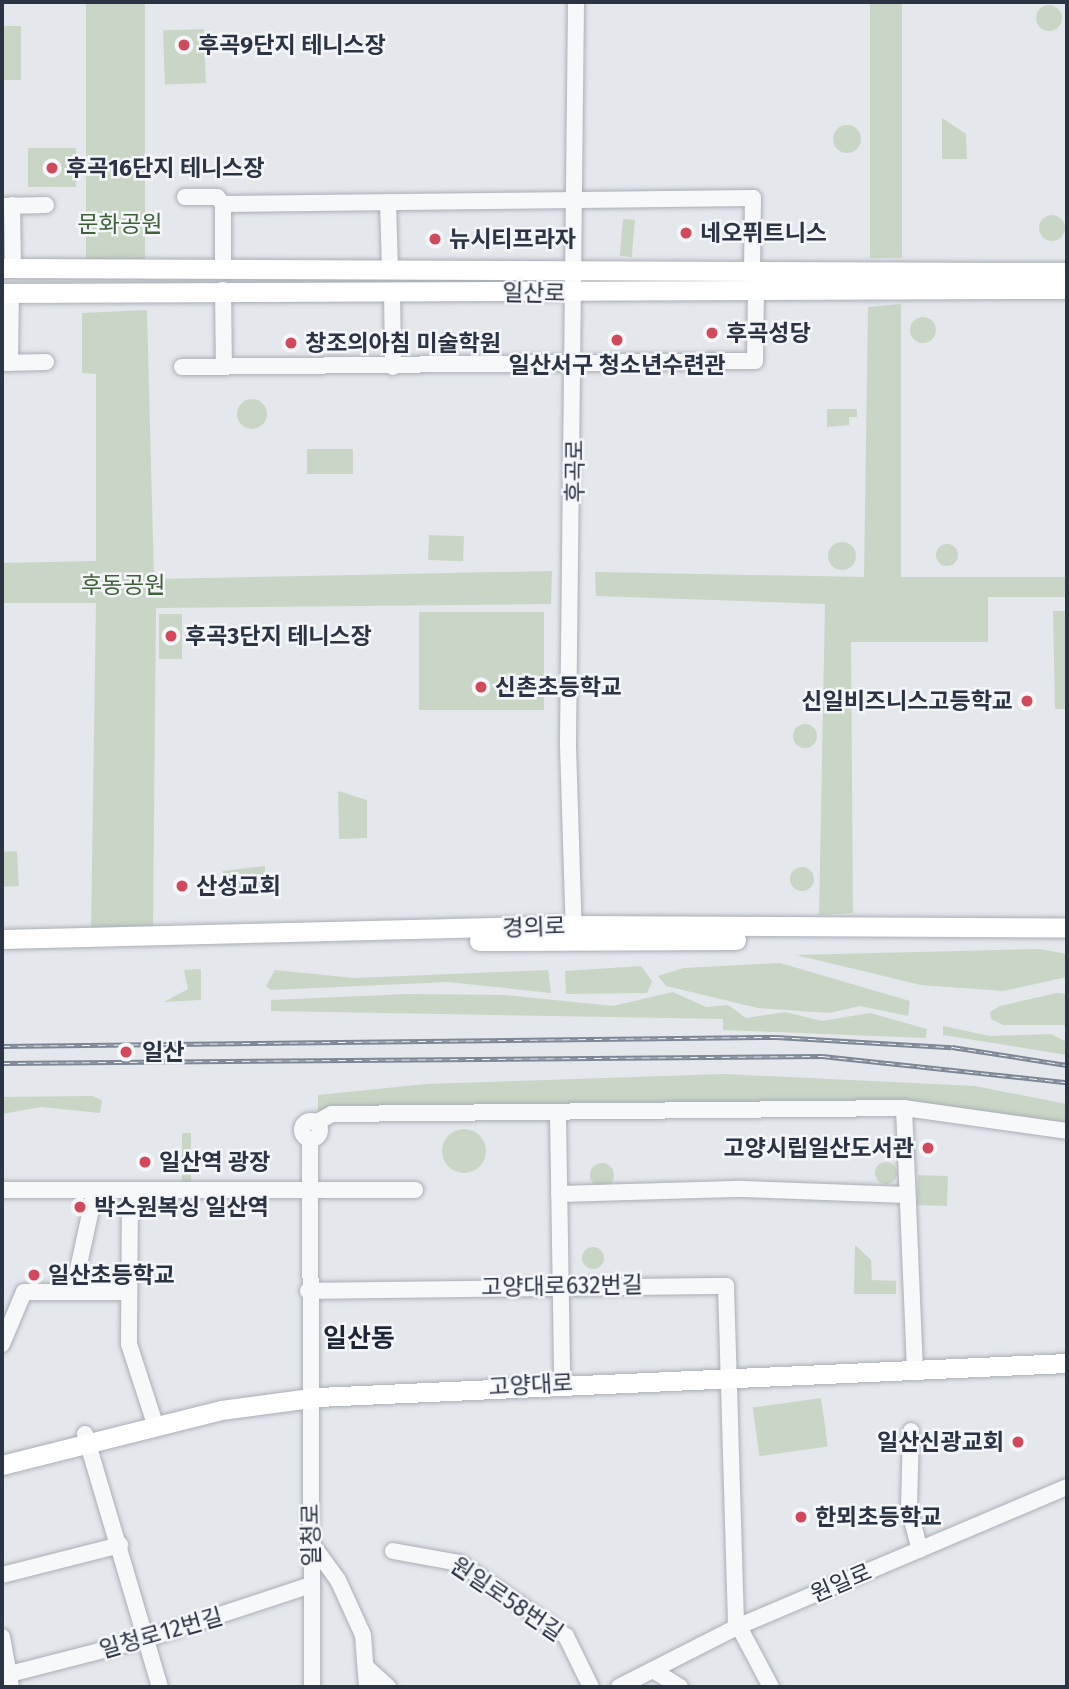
<!DOCTYPE html>
<html>
<head>
<meta charset="utf-8">
<style>
  body { margin:0 }
  #map { position:relative; width:1069px; height:1689px; overflow:hidden; background:#e4e7ec; font-family:"Fira Sans","Noto Sans KR",sans-serif }
  div>[style] { position:absolute }
  [style*='--x'] { left:calc(var(--x)*1px); top:calc(var(--y)*1px); width:calc(var(--w)*1px); rotate:calc(var(--a)*1deg) }
  .green>* { inset:0; background:#c9d6c5; transform-origin:0 0 }
  .round { border-radius:50% }
  .roads { filter:drop-shadow(0 0 2px #a9aeb7) drop-shadow(0 0 2px #a9aeb7) }
  .minor>* { height:16px; margin:-8px; padding:0 8px; transform-origin:8px; border-radius:8px; background:#f7f8fa }
  .minor>.ring { margin:-8px; padding:0; box-sizing:content-box; background:none; border:16px solid #f7f8fa; border-radius:50% }
  .major>* { height:19px; margin:-9.5px; padding:0 9.5px; transform-origin:9.5px; border-radius:9.5px; background:#fff }
  .rail>* { height:5px; margin-top:-2.5px; transform-origin:0; background:repeating-linear-gradient(90deg,#f4f6f9 0 8px,#7d8696 0 16px); box-sizing:border-box; border-block:2px solid #7d8696 }
  .dots>* { width:19px; height:19px; translate:-50% -50%; box-sizing:border-box; border:4px solid #f4f6f9; border-radius:50% }
  span { translate:-50% -50%; white-space:nowrap; text-align:center; line-height:1.15; -webkit-text-stroke:5px #f4f6f9; paint-order:stroke }
  .poi-label { font-size:23px; color:#2b3445; font-weight:700 }
  .left { translate:0 -50%; text-align:left }
  .right { translate:-100% -50%; text-align:right }
  .park-label { font-size:23px; color:#3f6138 }
  .street-label { font-size:23px; color:#2b3445 }
  .quarter-label { font-size:26px; color:#1d2536; font-weight:700 }
  .frame { position:absolute; inset:0; border:4px solid #2b3445; pointer-events:none }
</style>
</head>
<body>
<div id="map">
  <div class="green">
    <i style="left:86px;top:2px;width:59px;height:257px"></i>
    <i style="left:870px;top:2px;width:32px;height:256px"></i>
    <i class="round" style="left:1036px;top:5px;width:26px;height:26px"></i>
    <i style="left:21px;top:26px;width:54px;height:19px;rotate:90deg"></i>
    <i style="left:204px;top:29px;width:54px;height:41px;rotate:88deg"></i>
    <i style="clip-path:polygon(942px 118px,966px 134px,967px 159px,942px 159px)"></i>
    <i class="round" style="left:833px;top:125px;width:28px;height:28px"></i>
    <i style="left:76px;top:148px;width:39px;height:48px;rotate:90deg"></i>
    <i class="round" style="left:1039px;top:215px;width:26px;height:26px"></i>
    <i style="left:623px;top:219px;width:12px;height:37px;rotate:5deg"></i>
    <i style="clip-path:polygon(901px 304px,901px 577px,1067px 577px,1067px 597px,988px 597px,988px 642px,851px 642px,853px 913px,819px 915px,825px 604px,596px 596px,595px 572px,864px 577px,868px 307px)"></i>
    <i style="clip-path:polygon(147px 310px,154px 579px,552px 571px,551px 604px,156px 608px,153px 928px,91px 930px,96px 603px,2px 603px,2px 563px,96px 561px,96px 374px,82px 373px,82px 313px)"></i>
    <i class="round" style="left:910px;top:317px;width:26px;height:26px"></i>
    <i class="round" style="left:237px;top:399px;width:30px;height:30px"></i>
    <i style="clip-path:polygon(827px 409px,857px 409px,857px 417px,849px 417px,849px 425px,827px 427px)"></i>
    <i style="left:307px;top:449px;width:46px;height:25px"></i>
    <i style="left:429px;top:535px;width:35px;height:25px;rotate:2deg"></i>
    <i class="round" style="left:828px;top:542px;width:28px;height:28px"></i>
    <i class="round" style="left:936px;top:544px;width:22px;height:22px"></i>
    <i style="clip-path:polygon(1053px 611px,1067px 611px,1067px 709px,1055px 709px)"></i>
    <i style="left:419px;top:612px;width:125px;height:98px"></i>
    <i style="left:159px;top:614px;width:23px;height:45px"></i>
    <i class="round" style="left:793px;top:724px;width:24px;height:24px"></i>
    <i style="clip-path:polygon(338px 791px,367px 800px,367px 838px,339px 839px)"></i>
    <i style="left:17px;top:851px;width:35px;height:15px;rotate:87deg"></i>
    <i style="clip-path:polygon(265px 866px,265px 887px,223px 889px,223px 871px)"></i>
    <i class="round" style="left:790px;top:867px;width:24px;height:24px"></i>
    <i style="clip-path:polygon(1039px 949px,1067px 954px,1067px 977px,1003px 991px,921px 985px,796px 955px)"></i>
    <i style="clip-path:polygon(780px 963px,910px 1001px,908px 1016px,860px 1006px,829px 1013px,758px 1008px,666px 986px,658px 976px,684px 968px)"></i>
    <i style="clip-path:polygon(641px 966px,652px 981px,647px 993px,566px 994px,565px 971px)"></i>
    <i style="clip-path:polygon(201px 969px,201px 1000px,164px 1002px,188px 989px,184px 970px)"></i>
    <i style="clip-path:polygon(275px 970px,354px 978px,548px 970px,551px 993px,448px 982px,271px 990px,266px 986px)"></i>
    <i style="clip-path:polygon(673px 992px,706px 1007px,728px 1005px,746px 1018px,785px 1012px,822px 1021px,870px 1013px,927px 1029px,926px 1038px,723px 1030px,723px 1019px,271px 1011px,271px 1000px,408px 994px,505px 995px,613px 1006px)"></i>
    <i style="clip-path:polygon(1057px 993px,1067px 994px,1067px 1025px,1003px 1025px,991px 1019px,990px 1012px,1000px 1006px)"></i>
    <i style="clip-path:polygon(943px 1026px,990px 1036px,1051px 1034px,1067px 1042px,1067px 1055px,943px 1035px)"></i>
    <i style="clip-path:polygon(724px 1074px,975px 1086px,1067px 1104px,1067px 1123px,906px 1102px,318px 1114px,318px 1095px,426px 1084px)"></i>
    <i style="clip-path:polygon(92px 1096px,102px 1100px,100px 1113px,41px 1107px,2px 1114px,2px 1097px)"></i>
    <i class="round" style="left:442px;top:1129px;width:44px;height:44px"></i>
    <i style="left:191px;top:1133px;width:51px;height:9px;rotate:90deg"></i>
    <i class="round" style="left:875px;top:1162px;width:22px;height:22px"></i>
    <i class="round" style="left:590px;top:1163px;width:24px;height:24px"></i>
    <i style="left:918px;top:1175px;width:30px;height:30px;rotate:2deg"></i>
    <i style="clip-path:polygon(855px 1245px,871px 1260px,872px 1280px,896px 1281px,896px 1294px,854px 1294px)"></i>
    <i class="round" style="left:582px;top:1247px;width:22px;height:22px"></i>
    <i style="left:821px;top:1398px;width:49px;height:69px;rotate:82deg"></i>
  </div>
  <div class="roads">
    <div class="minor">
      <i style="--x:185;--y:197;--w:32;--a:0"></i>
      <i style="--x:217;--y:197;--w:9;--a:49"></i>
      <i style="--x:223;--y:204;--w:530;--a:-0.65"></i>
      <i style="--x:753;--y:198;--w:71;--a:90.8"></i>
      <i style="--x:388;--y:202;--w:68;--a:88.3"></i>
      <i style="--x:12;--y:205;--w:63;--a:89.1"></i>
      <i style="--x:4;--y:206;--w:42;--a:-1.4"></i>
      <i style="--x:223;--y:269;--w:65;--a:-90"></i>
      <i style="--x:223;--y:290;--w:77;--a:89.3"></i>
      <i style="--x:392;--y:291;--w:76;--a:89.2"></i>
      <i style="--x:2;--y:363;--w:44;--a:-1.3"></i>
      <i style="--x:10;--y:363;--w:70;--a:-89.2"></i>
      <i style="--x:182;--y:367;--w:573;--a:-0.6"></i>
      <i style="--x:755;--y:361;--w:72;--a:-89.2"></i>
      <i style="--x:574;--y:937;--w:195;--a:-91.8"></i>
      <i style="--x:568;--y:742;--w:740;--a:-89.38"></i>
      <i style="--x:904;--y:1108;--w:260;--a:87.6"></i>
      <i style="--x:558;--y:1114;--w:262;--a:89.1"></i>
      <i class="ring" style="left:302px;top:1121px;width:2px;height:2px"></i>
      <i style="--x:315;--y:1123;--w:19;--a:-28"></i>
      <i style="--x:332;--y:1114;--w:572;--a:-0.6"></i>
      <i style="--x:904;--y:1108;--w:165;--a:8"></i>
      <i style="--x:310;--y:1139;--w:548;--a:89.79"></i>
      <i style="--x:2;--y:1190;--w:413;--a:0"></i>
      <i style="--x:130;--y:1190;--w:154;--a:90.4"></i>
      <i style="--x:129;--y:1344;--w:87;--a:72"></i>
      <i style="--x:95;--y:1191;--w:103;--a:102.3"></i>
      <i style="--x:73;--y:1292;--w:56;--a:0"></i>
      <i style="--x:559;--y:1194;--w:184;--a:-1.6"></i>
      <i style="--x:743;--y:1189;--w:164;--a:2.1"></i>
      <i style="--x:308;--y:1291;--w:418;--a:-0.7"></i>
      <i style="--x:726;--y:1286;--w:335;--a:88.3"></i>
      <i style="--x:736;--y:1621;--w:75;--a:62.1"></i>
      <i style="--x:2;--y:1344;--w:56;--a:-67.1"></i>
      <i style="--x:24;--y:1292;--w:49;--a:0"></i>
      <i style="--x:911;--y:1431;--w:78;--a:91.5"></i>
      <i style="--x:909;--y:1509;--w:42;--a:75"></i>
      <i style="--x:85;--y:1434;--w:264;--a:73.5"></i>
      <i style="--x:311;--y:1543;--w:46;--a:53.9"></i>
      <i style="--x:338;--y:1580;--w:60;--a:65.6"></i>
      <i style="--x:363;--y:1635;--w:52;--a:85.6"></i>
      <i style="--x:393;--y:1551;--w:68;--a:10.2"></i>
      <i style="--x:460;--y:1563;--w:129;--a:34.6"></i>
      <i style="--x:566;--y:1636;--w:57;--a:63.9"></i>
      <i style="--x:2;--y:1575;--w:122;--a:-14.3"></i>
      <i style="--x:2;--y:1637;--w:51;--a:79.8"></i>
      <i style="--x:366;--y:1667;--w:30;--a:42"></i>
      <i style="--x:653;--y:1670;--w:32;--a:32"></i>
      <i style="--x:2;--y:1676;--w:153;--a:-14.4"></i>
      <i style="--x:150;--y:1638;--w:169;--a:-18.2"></i>
      <i style="--x:619;--y:1687;--w:132;--a:-27"></i>
      <i style="--x:737;--y:1627;--w:358;--a:-23"></i>
    </div>
    <div class="major">
      <i style="--x:2;--y:268;--w:1065;--a:0.22"></i>
      <i style="--x:2;--y:293;--w:1065;--a:-0.22"></i>
      <i style="--x:2;--y:939;--w:572;--a:-1.4"></i>
      <i style="--x:574;--y:925;--w:493;--a:0.3"></i>
      <i style="--x:479;--y:941;--w:257;--a:-0.2"></i>
      <i style="--x:2;--y:1465;--w:226;--a:-14.1"></i>
      <i style="--x:221;--y:1410;--w:98;--a:-7.6"></i>
      <i style="--x:318;--y:1397;--w:750;--a:-2.6"></i>
    </div>
  </div>
  <div class="rail">
    <i style="--x:2;--y:1046;--w:774;--a:-0.67"></i>
    <i style="--x:776;--y:1037;--w:176;--a:3.3"></i>
    <i style="--x:952;--y:1047;--w:116;--a:8.9"></i>
    <i style="--x:2;--y:1063;--w:820;--a:-0.49"></i>
    <i style="--x:822;--y:1056;--w:246;--a:6.1"></i>
  </div>
  <div class="dots">
    <i style="left:184px;top:45px;background:#d1495b"></i>
    <i style="left:52px;top:168px;background:#d1495b"></i>
    <i style="left:686px;top:233px;background:#d1495b"></i>
    <i style="left:435px;top:239px;background:#d1495b"></i>
    <i style="left:712px;top:333px;background:#d1495b"></i>
    <i style="left:617px;top:340px;background:#d1495b"></i>
    <i style="left:291px;top:343px;background:#d1495b"></i>
    <i style="left:171px;top:636px;background:#d1495b"></i>
    <i style="left:481px;top:687px;background:#d1495b"></i>
    <i style="left:1027px;top:701px;background:#d1495b"></i>
    <i style="left:182px;top:886px;background:#d1495b"></i>
    <i style="left:126px;top:1052px;background:#d1495b"></i>
    <i style="left:928px;top:1148px;background:#d1495b"></i>
    <i style="left:145px;top:1162px;background:#d1495b"></i>
    <i style="left:80px;top:1207px;background:#d1495b"></i>
    <i style="left:34px;top:1275px;background:#d1495b"></i>
    <i style="left:1018px;top:1442px;background:#d1495b"></i>
    <i style="left:801px;top:1517px;background:#d1495b"></i>
  </div>
  <div class="poi-label">
    <span class="left" style="left:198px;top:45px">후곡9단지 테니스장</span>
    <span class="left" style="left:66px;top:168px">후곡16단지 테니스장</span>
    <span class="left" style="left:700px;top:233px">네오퓌트니스</span>
    <span class="left" style="left:449px;top:239px">뉴시티프라자</span>
    <span class="left" style="left:726px;top:333px">후곡성당</span>
    <span class="left" style="left:305px;top:343px">창조의아침 미술학원</span>
    <span style="left:617px;top:365px">일산서구 청소년수련관</span>
    <span class="left" style="left:185px;top:636px">후곡3단지 테니스장</span>
    <span class="left" style="left:495px;top:687px">신촌초등학교</span>
    <span class="right" style="left:1013px;top:701px">신일비즈니스고등학교</span>
    <span class="left" style="left:196px;top:886px">산성교회</span>
    <span class="left" style="left:142px;top:1052px">일산</span>
    <span class="right" style="left:914px;top:1148px">고양시립일산도서관</span>
    <span class="left" style="left:159px;top:1162px">일산역 광장</span>
    <span class="left" style="left:94px;top:1207px">박스원복싱 일산역</span>
    <span class="left" style="left:48px;top:1275px">일산초등학교</span>
    <span class="right" style="left:1004px;top:1442px">일산신광교회</span>
    <span class="left" style="left:815px;top:1517px">한뫼초등학교</span>
  </div>
  <div class="park-label">
    <span style="left:120px;top:224px">문화공원</span>
    <span style="left:123px;top:585px">후동공원</span>
  </div>
  <div class="street-label">
    <span style="left:534px;top:293px;rotate:1deg">일산로</span>
    <span style="left:575px;top:471px;rotate:-90deg">후곡로</span>
    <span style="left:534px;top:927px;rotate:-2deg">경의로</span>
    <span style="left:562px;top:1286px;rotate:-1deg">고양대로632번길</span>
    <span style="left:531px;top:1385px;rotate:-3deg">고양대로</span>
    <span style="left:311px;top:1535px;rotate:-91deg">일청로</span>
    <span style="left:841px;top:1583px;rotate:-23deg">원일로</span>
    <span style="left:507px;top:1599px;rotate:34deg">원일로58번길</span>
    <span style="left:161px;top:1633px;rotate:-16deg">일청로12번길</span>
  </div>
  <div class="quarter-label">
    <span style="left:359px;top:1339px">일산동</span>
  </div>
  <div class="frame"></div>
</div>
</body>
</html>
